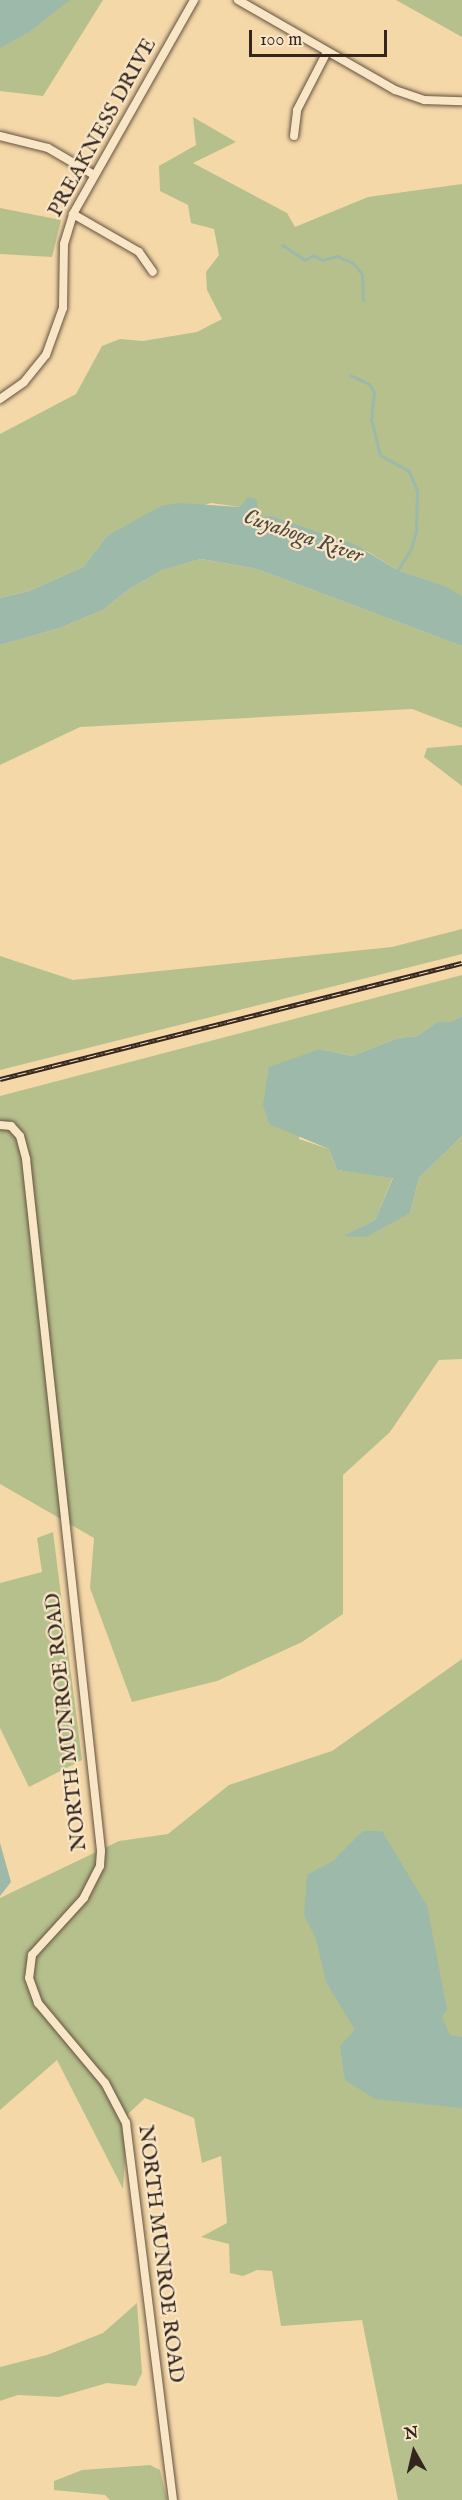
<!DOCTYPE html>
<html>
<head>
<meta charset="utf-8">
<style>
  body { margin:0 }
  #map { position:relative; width:462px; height:2500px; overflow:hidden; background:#f5d8a8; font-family:"IM FELL English",serif }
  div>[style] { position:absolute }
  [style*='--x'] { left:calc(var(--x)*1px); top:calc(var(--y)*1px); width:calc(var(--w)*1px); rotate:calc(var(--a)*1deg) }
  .green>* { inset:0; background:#b6c08c }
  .water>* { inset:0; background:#9cb9aa }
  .stream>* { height:3px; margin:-1.5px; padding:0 1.5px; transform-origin:1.5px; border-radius:1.5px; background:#9cb9aa }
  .roads { filter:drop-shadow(0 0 2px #645241) drop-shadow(0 0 2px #645241) }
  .street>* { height:8px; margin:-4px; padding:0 4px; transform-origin:4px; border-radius:4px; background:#f8e6c6 }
  .rail>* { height:5px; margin-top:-2.5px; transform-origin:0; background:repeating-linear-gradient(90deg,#f8e6c6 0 9px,#34251f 0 18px); box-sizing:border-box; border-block:2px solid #34251f }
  span { translate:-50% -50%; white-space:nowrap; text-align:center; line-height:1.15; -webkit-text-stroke:4.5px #f8e6c6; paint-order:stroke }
  .street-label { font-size:21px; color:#34251f }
  .water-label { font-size:22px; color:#4e4a42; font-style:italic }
  .north { position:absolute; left:384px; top:2422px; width:60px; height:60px; -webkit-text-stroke:4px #f8e6c6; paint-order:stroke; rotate:352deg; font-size:16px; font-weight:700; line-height:24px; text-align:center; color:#34251f }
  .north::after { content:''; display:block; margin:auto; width:21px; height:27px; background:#34251f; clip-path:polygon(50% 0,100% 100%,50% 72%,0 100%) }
  .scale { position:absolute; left:249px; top:30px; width:138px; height:27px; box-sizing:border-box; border:3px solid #34251f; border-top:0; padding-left:8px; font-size:18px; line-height:21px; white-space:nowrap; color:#34251f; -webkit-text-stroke:4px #f8e6c6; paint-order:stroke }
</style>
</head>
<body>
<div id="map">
  <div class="green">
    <i style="clip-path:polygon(0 0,103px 0,43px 96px,0 91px)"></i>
    <i style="clip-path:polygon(396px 0,462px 0,462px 37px)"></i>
    <i style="clip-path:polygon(193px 117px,236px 142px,193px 163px,287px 213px,295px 227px,368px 197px,462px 184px,462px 598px,399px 571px,367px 551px,259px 518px,240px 507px,211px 503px,107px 536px,83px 567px,29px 591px,0 598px,0 434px,76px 394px,102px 346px,120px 339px,143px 341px,197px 332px,222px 319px,207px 290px,206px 272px,219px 255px,214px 229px,191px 223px,188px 205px,160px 191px,159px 166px,196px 145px)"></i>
    <i style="clip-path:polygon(0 208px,61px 220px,52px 257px,0 254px)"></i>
    <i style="clip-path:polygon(201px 559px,257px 569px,462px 646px,462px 728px,412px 709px,80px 727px,0 765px,0 645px,60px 628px,103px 610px,129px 589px,163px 570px)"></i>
    <i style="clip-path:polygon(462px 745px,462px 786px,424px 757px,427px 748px)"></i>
    <i style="clip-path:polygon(462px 929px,462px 954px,0 1070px,0 956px,73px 980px,392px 947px)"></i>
    <i style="clip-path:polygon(462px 975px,462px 1016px,452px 1022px,437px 1022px,417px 1036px,398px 1038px,352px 1056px,320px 1049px,299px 1139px,329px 1149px,337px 1170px,393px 1177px,375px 1220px,344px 1236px,410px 1213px,419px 1178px,462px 1136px,462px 1359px,439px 1360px,390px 1432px,343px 1475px,343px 1614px,302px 1642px,217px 1681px,132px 1702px,90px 1588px,94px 1538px,0 1484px,0 1096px)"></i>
    <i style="clip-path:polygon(53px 1532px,82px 1760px,29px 1787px,0 1728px,0 1583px,42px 1572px,37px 1538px)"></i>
    <i style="clip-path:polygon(462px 1659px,462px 2500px,398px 2500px,362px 2320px,281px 2326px,272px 2271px,257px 2270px,243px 2276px,230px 2273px,229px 2244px,201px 2237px,227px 2223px,221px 2156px,202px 2163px,194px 2118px,145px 2098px,128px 2114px,123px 2189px,57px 2060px,0 2110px,0 1898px,119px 1841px,168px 1834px,229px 1785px,332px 1751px)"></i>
    <i style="clip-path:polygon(137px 2303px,142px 2373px,136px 2386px,107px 2383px,59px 2397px,18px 2395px,0 2401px,0 2367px,47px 2355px,103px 2333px)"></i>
    <i style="clip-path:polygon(150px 2465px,160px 2470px,167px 2500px,110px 2500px,105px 2495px,54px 2490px,54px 2481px,82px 2470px)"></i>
  </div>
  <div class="water">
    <i style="clip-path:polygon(0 0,70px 0,29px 32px,0 48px)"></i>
    <i style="clip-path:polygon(248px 497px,256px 499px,260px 517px,271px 516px,356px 545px,399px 571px,444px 586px,462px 596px,462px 646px,257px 569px,201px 559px,163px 570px,129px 589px,103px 610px,60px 628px,0 645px,0 598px,29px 591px,83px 567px,107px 536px,161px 506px,179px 503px,240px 507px)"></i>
    <i style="clip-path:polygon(462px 1016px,462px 1136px,419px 1178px,410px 1213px,366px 1237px,343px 1236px,375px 1220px,393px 1178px,337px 1170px,329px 1149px,269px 1124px,263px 1105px,269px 1067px,320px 1049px,352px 1056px,398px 1038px,417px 1036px,437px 1022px,451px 1022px)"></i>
    <i style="clip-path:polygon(363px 1831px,382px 1831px,427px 1906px,447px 2009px,442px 2017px,450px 2035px,462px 2037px,462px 2108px,375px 2099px,345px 2080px,340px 2046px,355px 2030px,326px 1982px,316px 1939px,304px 1915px,307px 1875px,333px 1861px)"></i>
    <i style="clip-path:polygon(0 1843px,11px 1882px,0 1896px)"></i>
  </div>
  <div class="stream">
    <i style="--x:282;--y:245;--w:27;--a:33"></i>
    <i style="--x:305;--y:260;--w:9;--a:-32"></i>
    <i style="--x:313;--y:255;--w:10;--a:29"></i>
    <i style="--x:322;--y:260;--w:16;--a:-15"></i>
    <i style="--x:337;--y:256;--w:17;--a:24"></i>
    <i style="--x:353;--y:263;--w:14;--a:51"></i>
    <i style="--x:362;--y:274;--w:26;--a:88"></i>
    <i style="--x:350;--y:375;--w:21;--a:25"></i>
    <i style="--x:369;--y:384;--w:9;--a:58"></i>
    <i style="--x:374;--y:392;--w:27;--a:96"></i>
    <i style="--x:371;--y:419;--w:37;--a:76"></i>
    <i style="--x:380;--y:455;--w:33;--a:29"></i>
    <i style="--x:409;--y:471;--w:22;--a:68"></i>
    <i style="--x:417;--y:491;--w:40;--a:91.4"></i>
    <i style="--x:416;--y:531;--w:19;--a:106"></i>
    <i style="--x:411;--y:549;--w:26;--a:122"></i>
  </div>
  <div class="roads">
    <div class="street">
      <i style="--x:238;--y:0;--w:181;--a:29.8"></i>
      <i style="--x:395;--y:90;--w:31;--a:19"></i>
      <i style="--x:424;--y:100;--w:38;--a:2"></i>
      <i style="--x:0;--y:136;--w:49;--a:14"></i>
      <i style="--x:48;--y:148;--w:53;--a:30.4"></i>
      <i style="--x:294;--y:136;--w:26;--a:-83"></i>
      <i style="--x:297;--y:110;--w:65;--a:-62.7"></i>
      <i style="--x:73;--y:214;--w:76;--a:29.9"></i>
      <i style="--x:139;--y:252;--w:24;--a:55"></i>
      <i style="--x:0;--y:399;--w:29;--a:-35"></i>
      <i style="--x:24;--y:382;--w:35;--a:-51"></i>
      <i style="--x:46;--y:355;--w:50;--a:-70.1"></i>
      <i style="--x:63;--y:308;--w:64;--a:-89.1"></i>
      <i style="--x:64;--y:244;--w:31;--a:-73"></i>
      <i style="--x:73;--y:214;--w:246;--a:-60.5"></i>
      <i style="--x:0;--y:1125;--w:11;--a:5"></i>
      <i style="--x:11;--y:1126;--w:13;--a:48"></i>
      <i style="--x:20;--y:1136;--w:24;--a:75"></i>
      <i style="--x:26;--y:1159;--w:696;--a:83.81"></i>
      <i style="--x:101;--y:1851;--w:15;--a:94"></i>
      <i style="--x:100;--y:1866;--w:36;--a:117"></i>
      <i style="--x:84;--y:1898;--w:77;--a:132.4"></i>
      <i style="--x:32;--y:1955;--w:23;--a:97"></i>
      <i style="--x:29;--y:1978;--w:27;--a:70"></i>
      <i style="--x:38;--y:2003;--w:104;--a:50.1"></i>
      <i style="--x:105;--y:2083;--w:45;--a:62.3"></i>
      <i style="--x:126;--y:2123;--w:380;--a:82.9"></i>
    </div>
  </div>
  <div class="rail">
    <i style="--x:0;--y:1079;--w:476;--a:-14.1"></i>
  </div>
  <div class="street-label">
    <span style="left:103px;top:128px;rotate:-61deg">PREAKNESS DRIVE</span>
    <span style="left:67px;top:1722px;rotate:-96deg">NORTH MUNROE ROAD</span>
    <span style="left:160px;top:2254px;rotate:83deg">NORTH MUNROE ROAD</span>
  </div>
  <div class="water-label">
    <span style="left:303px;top:537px;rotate:19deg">Cuyahoga River</span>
  </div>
  <div class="north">N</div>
  <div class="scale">100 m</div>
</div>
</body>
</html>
